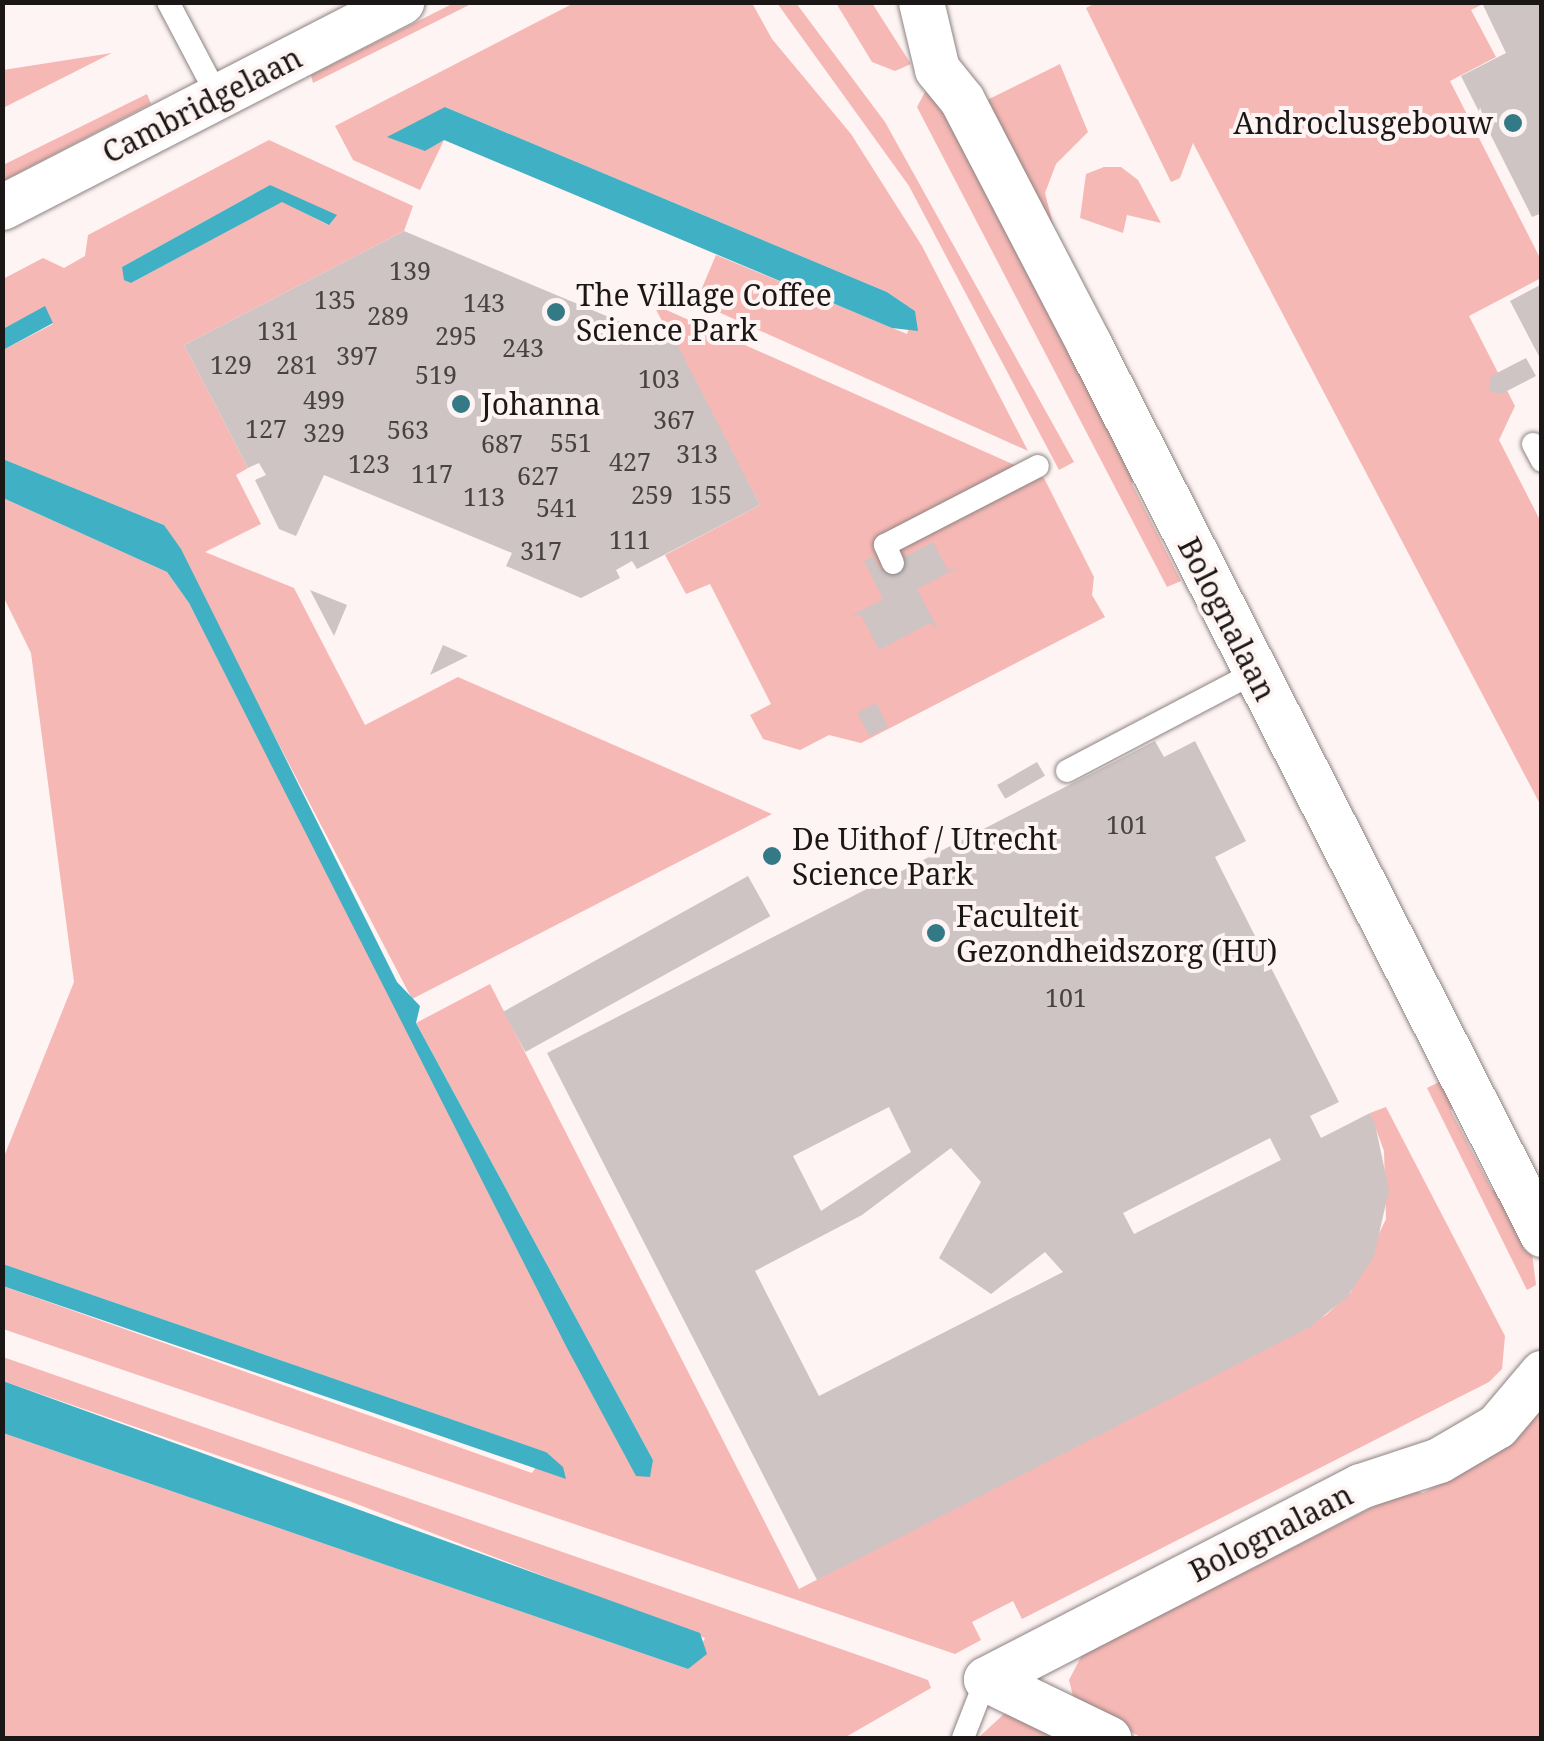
<!DOCTYPE html>
<html>
<head>
<meta charset="utf-8">
<style>
  body { margin:0 }
  #map { position:relative; width:1544px; height:1741px; overflow:hidden; background:#fef4f3; font-family:"Noto Serif",serif }
  div>[style] { position:absolute }
  [style*='--x'] { left:calc(var(--x)*1px); top:calc(var(--y)*1px); width:calc(var(--w)*1px); rotate:calc(var(--a)*1deg) }
  .green>* { inset:0; background:#f6b8b4 }
  .water>* { inset:0; background:#40b0c4 }
  .building>* { inset:0; background:#cec4c4; transform-origin:0 0 }
  .roads { filter:drop-shadow(0 0 2px #8c8382) drop-shadow(0 0 2px #8c8382) }
  .service>* { height:22px; margin:-11px; padding:0 11px; transform-origin:11px; border-radius:11px; background:#fff }
  .minor>* { height:45px; margin:-22.5px; padding:0 22.5px; transform-origin:22.5px; border-radius:22.5px; background:#fff }
  .dots>* { width:28px; height:28px; translate:-50% -50%; box-sizing:border-box; border:5px solid #fef4f3; border-radius:50% }
  span { translate:-50% -50%; white-space:nowrap; text-align:center; line-height:1.15; -webkit-text-stroke:8px #fef4f3; paint-order:stroke }
  .number-label { font-size:25px; color:#484242 }
  .number-label span { -webkit-text-stroke-width:0 }
  .street-label { font-size:30px; color:#1b1717 }
  .poi-label { font-size:30px; color:#1b1717 }
  .right { translate:-100% -50%; text-align:right }
  .left { translate:0 -50%; text-align:left }
  .frame { position:absolute; inset:0; border:5px solid #1b1717; pointer-events:none }
</style>
</head>
<body>
<div id="map">
  <div class="green">
    <i style="clip-path:polygon(1097px 2px,1485px 3px,1471px 10px,1496px 57px,1450px 81px,1541px 260px,1541px 278px,1469px 316px,1515px 406px,1499px 440px,1541px 522px,1541px 806px,1193px 143px,1180px 178px,1171px 182px,1086px 8px)"></i>
    <i style="clip-path:polygon(454px 3px,473px 3px,313px 83px,311px 75px)"></i>
    <i style="clip-path:polygon(574px 3px,752px 3px,772px 39px,851px 134px,922px 246px,1028px 451px,696px 302px,716px 255px,907px 334px,915px 311px,887px 292px,445px 107px,444px 140px,420px 190px,353px 160px,335px 126px)"></i>
    <i style="clip-path:polygon(777px 3px,796px 3px,885px 122px,1074px 462px,1059px 470px,909px 186px)"></i>
    <i style="clip-path:polygon(836px 3px,872px 3px,911px 64px,895px 71px,872px 62px)"></i>
    <i style="clip-path:polygon(112px 53px,3px 108px,3px 70px)"></i>
    <i style="clip-path:polygon(1060px 64px,1088px 132px,1056px 164px,1045px 193px,1054px 228px,1045px 229px,981px 103px)"></i>
    <i style="clip-path:polygon(925px 92px,938px 95px,1139px 466px,1132px 484px,1181px 581px,1167px 587px,917px 107px)"></i>
    <i style="clip-path:polygon(147px 94px,151px 104px,3px 181px,3px 165px)"></i>
    <i style="clip-path:polygon(evenodd,269px 140px,413px 206px,404px 231px,184px 345px,248px 468px,236px 475px,261px 524px,205px 552px,294px 588px,365px 725px,458px 677px,772px 814px,412px 999px,164px 525px,3px 459px,3px 350px,53px 324px,45px 307px,3px 329px,3px 279px,43px 258px,64px 268px,85px 256px,88px 235px,269px 140px,270px 185px,328px 225px,282px 201px,131px 283px,122px 267px,270px 185px)"></i>
    <i style="clip-path:polygon(1104px 167px,1121px 167px,1138px 180px,1161px 223px,1127px 215px,1123px 233px,1080px 218px,1086px 174px)"></i>
    <i style="clip-path:polygon(653px 304px,1044px 478px,1094px 577px,1092px 595px,1105px 617px,861px 743px,829px 735px,800px 750px,763px 739px,750px 715px,771px 704px,710px 584px,686px 594px,665px 555px,760px 505px)"></i>
    <i style="clip-path:polygon(3px 498px,167px 572px,189px 603px,636px 1475px,653px 1460px,416px 1023px,490px 984px,799px 1589px,1326px 1315px,1351px 1292px,1386px 1219px,1384px 1151px,1370px 1113px,1386px 1107px,1505px 1336px,1502px 1369px,1489px 1382px,1022px 1619px,1013px 1601px,972px 1622px,981px 1640px,955px 1654px,3px 1329px,3px 1286px,532px 1473px,546px 1452px,3px 1264px,3px 1159px,74px 982px,31px 653px,3px 596px)"></i>
    <i style="clip-path:polygon(1447px 1078px,1456px 1095px,1451px 1111px,1492px 1190px,1510px 1197px,1532px 1253px,1536px 1285px,1527px 1290px,1427px 1088px)"></i>
    <i style="clip-path:polygon(3px 1357px,878px 1662px,928px 1680px,931px 1688px,844px 1738px,3px 1738px,3px 1433px,688px 1669px,705px 1638px,349px 1501px,3px 1381px)"></i>
    <i style="clip-path:polygon(1541px 1409px,1541px 1738px,1142px 1738px,1074px 1700px,1069px 1680px,1082px 1655px,1406px 1490px,1423px 1493px,1498px 1450px)"></i>
    <i style="clip-path:polygon(1005px 1713px,1079px 1738px,978px 1738px)"></i>
  </div>
  <div class="water">
    <i style="clip-path:polygon(445px 107px,887px 292px,915px 311px,918px 331px,892px 328px,444px 140px,425px 151px,387px 137px)"></i>
    <i style="clip-path:polygon(270px 185px,337px 215px,329px 225px,282px 202px,131px 283px,124px 280px,122px 267px)"></i>
    <i style="clip-path:polygon(45px 306px,53px 323px,3px 350px,3px 329px)"></i>
    <i style="clip-path:polygon(3px 459px,164px 525px,181px 549px,397px 982px,420px 1006px,416px 1023px,653px 1460px,650px 1477px,636px 1476px,567px 1348px,189px 603px,167px 572px,3px 498px)"></i>
    <i style="clip-path:polygon(3px 1264px,546px 1452px,563px 1467px,566px 1479px,3px 1286px)"></i>
    <i style="clip-path:polygon(3px 1381px,700px 1633px,707px 1654px,688px 1669px,3px 1433px)"></i>
  </div>
  <div class="building">
    <i style="clip-path:polygon(1542px 2px,1542px 213px,1532px 217px,1461px 76px,1506px 53px,1483px 5px)"></i>
    <i style="clip-path:polygon(404px 231px,678px 346px,760px 505px,637px 569px,632px 561px,616px 570px,620px 578px,581px 598px,506px 566px,512px 553px,324px 475px,296px 536px,279px 529px,255px 480px,266px 475px,259px 463px,248px 468px,184px 345px)"></i>
    <i style="clip-path:polygon(1542px 284px,1542px 362px,1510px 301px)"></i>
    <i style="clip-path:polygon(1526px 358px,1536px 376px,1501px 394px,1489px 391px,1491px 376px)"></i>
    <i style="clip-path:polygon(933px 542px,947px 569px,957px 568px,917px 589px,938px 629px,930px 623px,879px 650px,861px 615px,851px 616px,883px 599px,864px 561px,873px 556px,880px 570px)"></i>
    <i style="clip-path:polygon(310px 590px,347px 605px,334px 636px)"></i>
    <i style="clip-path:polygon(443px 645px,468px 656px,430px 675px)"></i>
    <i style="left:876px;top:703px;width:27px;height:21px;rotate:63deg"></i>
    <i style="clip-path:polygon(evenodd,1155px 741px,1164px 757px,1195px 741px,1246px 841px,1215px 857px,1339px 1102px,1310px 1116px,1321px 1138px,1370px 1113px,1375px 1124px,1389px 1190px,1374px 1256px,1348px 1296px,1310px 1327px,817px 1580px,547px 1053px,1155px 741px,889px 1107px,911px 1152px,821px 1211px,793px 1156px,889px 1107px,1155px 741px,1270px 1138px,1281px 1160px,1134px 1234px,1123px 1213px,1270px 1138px,1155px 741px,951px 1148px,981px 1182px,939px 1258px,991px 1294px,1045px 1252px,1063px 1272px,819px 1396px,755px 1271px,862px 1215px,951px 1148px)"></i>
    <i style="left:1037px;top:762px;width:16px;height:46px;rotate:60deg"></i>
    <i style="left:748px;top:876px;width:46px;height:280px;rotate:61deg"></i>
  </div>
  <div class="roads">
    <div class="service">
      <i style="--x:168;--y:2;--w:107;--a:62.2"></i>
      <i style="--x:1533;--y:444;--w:19;--a:62"></i>
      <i style="--x:893;--y:563;--w:20;--a:-114"></i>
      <i style="--x:885;--y:545;--w:172;--a:-27.3"></i>
      <i style="--x:1067;--y:771;--w:211;--a:-27.7"></i>
      <i style="--x:963;--y:1738;--w:63;--a:-68.7"></i>
    </div>
    <div class="minor">
      <i style="--x:921;--y:2;--w:69;--a:76.6"></i>
      <i style="--x:937;--y:69;--w:40;--a:51"></i>
      <i style="--x:962;--y:100;--w:275;--a:62.5"></i>
      <i style="--x:1089;--y:344;--w:999;--a:63.02"></i>
      <i style="--x:2;--y:207;--w:449;--a:-27.2"></i>
      <i style="--x:986;--y:1679;--w:421;--a:-27.3"></i>
      <i style="--x:1360;--y:1486;--w:83;--a:-18.2"></i>
      <i style="--x:1439;--y:1460;--w:67;--a:-30.4"></i>
      <i style="--x:1497;--y:1426;--w:70;--a:-49.7"></i>
      <i style="--x:986;--y:1679;--w:136;--a:25.8"></i>
    </div>
  </div>
  <div class="dots">
    <i style="left:1513px;top:123px;background:#347a86"></i>
    <i style="left:556px;top:312px;background:#347a86"></i>
    <i style="left:461px;top:404px;background:#347a86"></i>
    <i style="left:772px;top:856px;background:#347a86"></i>
    <i style="left:936px;top:933px;background:#347a86"></i>
  </div>
  <div class="number-label">
    <span style="left:410px;top:270px">139</span>
    <span style="left:335px;top:299px">135</span>
    <span style="left:484px;top:302px">143</span>
    <span style="left:388px;top:315px">289</span>
    <span style="left:278px;top:330px">131</span>
    <span style="left:456px;top:335px">295</span>
    <span style="left:523px;top:347px">243</span>
    <span style="left:357px;top:355px">397</span>
    <span style="left:231px;top:364px">129</span>
    <span style="left:297px;top:364px">281</span>
    <span style="left:436px;top:374px">519</span>
    <span style="left:659px;top:378px">103</span>
    <span style="left:324px;top:399px">499</span>
    <span style="left:674px;top:419px">367</span>
    <span style="left:266px;top:428px">127</span>
    <span style="left:408px;top:429px">563</span>
    <span style="left:324px;top:432px">329</span>
    <span style="left:571px;top:442px">551</span>
    <span style="left:502px;top:443px">687</span>
    <span style="left:697px;top:453px">313</span>
    <span style="left:630px;top:461px">427</span>
    <span style="left:369px;top:463px">123</span>
    <span style="left:432px;top:473px">117</span>
    <span style="left:538px;top:475px">627</span>
    <span style="left:652px;top:494px">259</span>
    <span style="left:711px;top:494px">155</span>
    <span style="left:484px;top:496px">113</span>
    <span style="left:557px;top:507px">541</span>
    <span style="left:630px;top:539px">111</span>
    <span style="left:541px;top:550px">317</span>
    <span style="left:1127px;top:824px">101</span>
    <span style="left:1066px;top:997px">101</span>
  </div>
  <div class="street-label">
    <span style="left:202px;top:105px;rotate:-27deg">Cambridgelaan</span>
    <span style="left:1227px;top:619px;rotate:63deg">Bolognalaan</span>
    <span style="left:1271px;top:1533px;rotate:-27deg">Bolognalaan</span>
  </div>
  <div class="poi-label">
    <span class="right" style="left:1493px;top:123px">Androclusgebouw</span>
    <span class="left" style="left:576px;top:312px">The Village Coffee<br>Science Park</span>
    <span class="left" style="left:481px;top:404px">Johanna</span>
    <span class="left" style="left:792px;top:856px">De Uithof / Utrecht<br>Science Park</span>
    <span class="left" style="left:956px;top:933px">Faculteit<br>Gezondheidszorg (HU)</span>
  </div>
  <div class="frame"></div>
</div>
</body>
</html>
